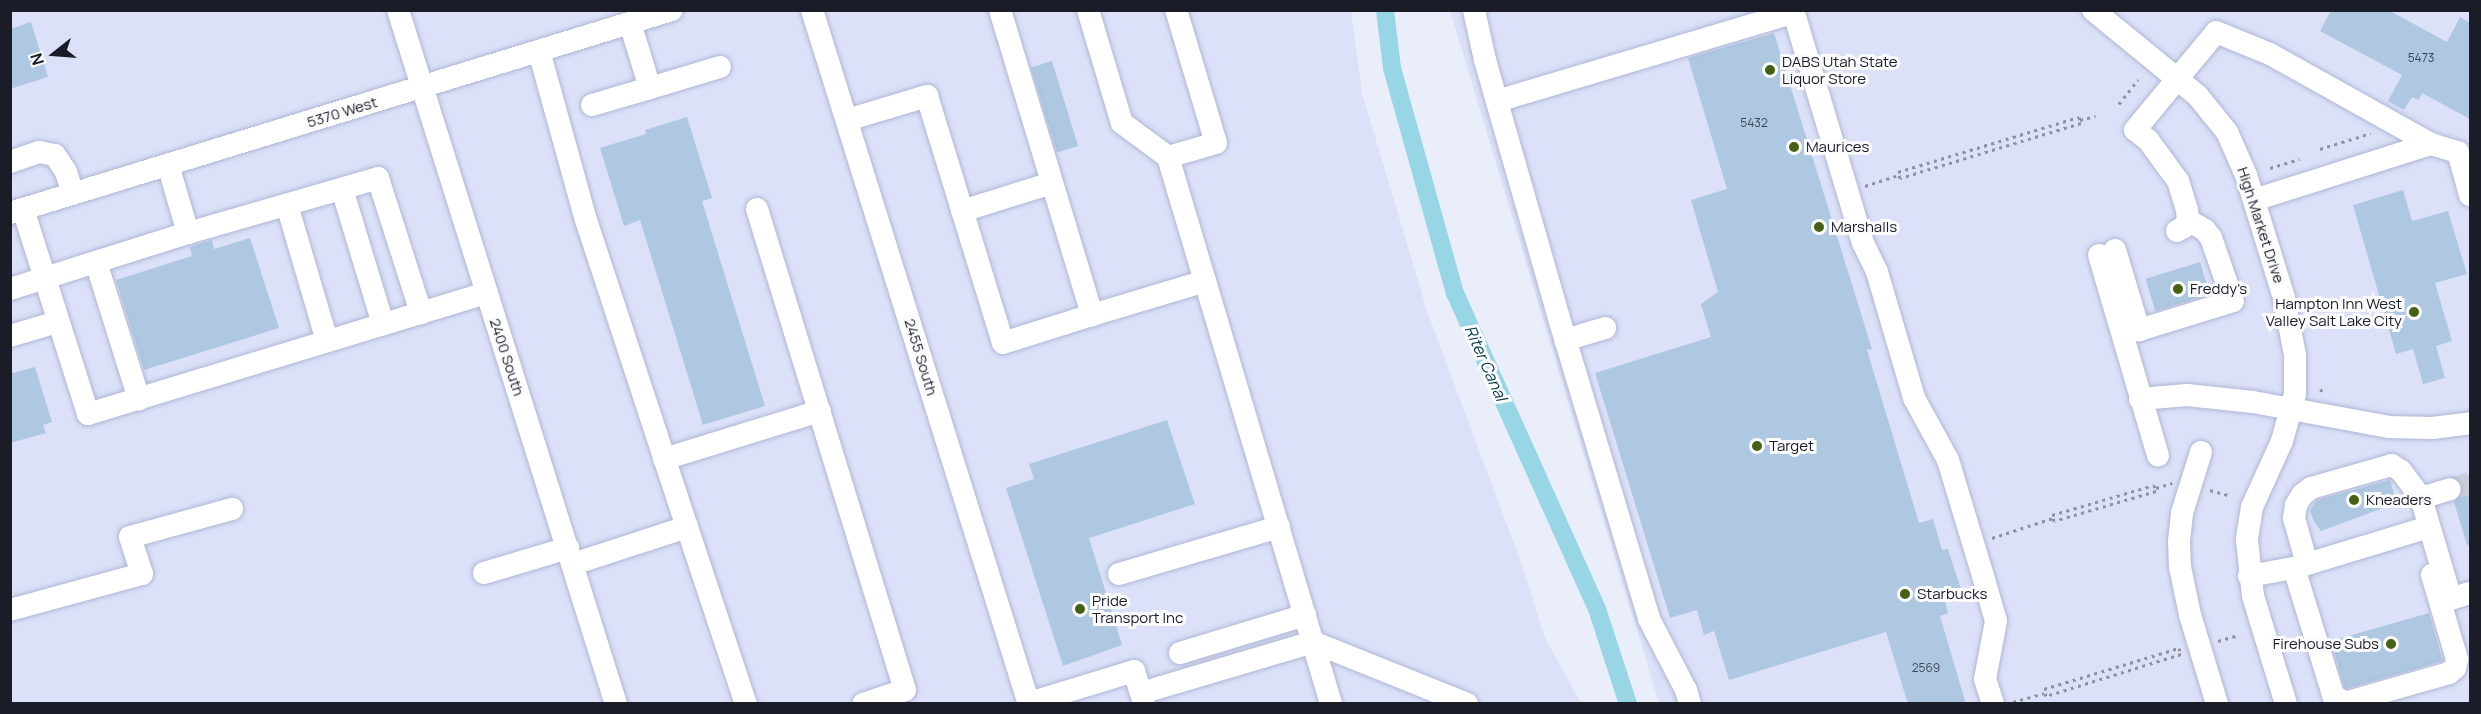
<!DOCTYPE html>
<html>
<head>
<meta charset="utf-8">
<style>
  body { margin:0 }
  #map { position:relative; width:2481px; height:714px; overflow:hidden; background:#eaeefb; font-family:Manrope,sans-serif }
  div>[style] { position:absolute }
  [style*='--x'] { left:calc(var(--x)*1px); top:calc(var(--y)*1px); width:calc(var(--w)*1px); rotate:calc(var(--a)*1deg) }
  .built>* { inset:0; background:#dce1f9 }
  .canal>* { height:18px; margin:-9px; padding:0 9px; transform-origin:9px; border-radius:9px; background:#98d6e6 }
  .building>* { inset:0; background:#adc8e0; transform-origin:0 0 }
  .minor-tunnel>* { height:22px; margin-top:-11px; transform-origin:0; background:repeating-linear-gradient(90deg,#cbcedb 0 22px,transparent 0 33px) }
  .path>* { height:3px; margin-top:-1.5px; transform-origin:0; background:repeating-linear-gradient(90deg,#8e919e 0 3px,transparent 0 7.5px) }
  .roads { filter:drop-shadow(0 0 2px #afb6d5) drop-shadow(0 0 2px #afb6d5) }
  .minor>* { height:22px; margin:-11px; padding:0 11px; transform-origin:11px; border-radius:11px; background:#fff }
  .dots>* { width:16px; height:16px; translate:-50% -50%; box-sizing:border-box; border:3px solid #fbfbfb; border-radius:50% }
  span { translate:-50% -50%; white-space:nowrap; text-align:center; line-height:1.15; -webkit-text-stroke:6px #fbfbfb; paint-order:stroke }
  .number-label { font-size:12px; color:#3f4756 }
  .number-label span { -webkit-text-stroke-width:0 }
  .poi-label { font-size:15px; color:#1a1c28 }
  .left { translate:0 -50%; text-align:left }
  .right { translate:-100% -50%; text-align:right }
  .street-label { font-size:15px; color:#1a1c28 }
  .water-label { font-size:16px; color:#003945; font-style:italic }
  .frame { position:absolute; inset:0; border:12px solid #1a1c28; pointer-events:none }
  .north { position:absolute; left:24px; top:24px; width:60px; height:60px; -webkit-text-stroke:4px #fbfbfb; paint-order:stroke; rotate:253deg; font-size:16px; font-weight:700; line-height:24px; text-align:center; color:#1a1c28 }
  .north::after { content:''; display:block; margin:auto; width:21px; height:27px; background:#1a1c28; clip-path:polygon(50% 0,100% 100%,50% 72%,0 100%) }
</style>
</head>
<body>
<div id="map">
  <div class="built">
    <i style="clip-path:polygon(10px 11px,1351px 11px,1362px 93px,1427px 311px,1521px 562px,1545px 638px,1581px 703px,11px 703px)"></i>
    <i style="clip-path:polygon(1450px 11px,2470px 11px,2470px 703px,1659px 703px)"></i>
  </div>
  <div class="canal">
    <i style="--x:1385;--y:10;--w:58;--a:83.1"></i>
    <i style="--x:1392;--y:68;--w:234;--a:74.4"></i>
    <i style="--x:1455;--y:293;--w:346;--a:65.8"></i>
    <i style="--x:1597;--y:609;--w:100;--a:71.9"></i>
  </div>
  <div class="building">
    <i style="clip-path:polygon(2331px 10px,2388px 10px,2447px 42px,2460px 17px,2470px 23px,2470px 119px,2422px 93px,2419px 100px,2412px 97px,2404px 110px,2388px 101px,2402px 75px,2320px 31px)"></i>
    <i style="clip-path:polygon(31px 22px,48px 77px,10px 89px,10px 29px)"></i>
    <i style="clip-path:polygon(1774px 33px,1872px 349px,1867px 350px,1919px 523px,1933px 519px,1942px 550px,1948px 549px,1962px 592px,1944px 598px,1948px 613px,1940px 616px,1966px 704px,1908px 704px,1886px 632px,1729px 680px,1714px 631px,1704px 635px,1697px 610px,1670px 618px,1595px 373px,1711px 337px,1701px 304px,1718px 292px,1691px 200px,1727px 189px,1688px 58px)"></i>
    <i style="left:1052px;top:61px;width:89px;height:22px;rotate:73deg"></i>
    <i style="clip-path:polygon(687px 117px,712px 198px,702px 201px,765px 406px,703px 425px,640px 220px,624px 226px,600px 148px,646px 134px,645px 130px)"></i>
    <i style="clip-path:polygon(2403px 190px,2412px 221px,2448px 211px,2467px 274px,2435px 283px,2452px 341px,2436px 346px,2445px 378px,2423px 384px,2413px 349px,2396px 354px,2353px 205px)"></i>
    <i style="clip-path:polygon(250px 238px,279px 328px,144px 370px,116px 280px,192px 256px,190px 247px,192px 246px,212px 240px,214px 249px)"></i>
    <i style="left:2200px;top:262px;width:34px;height:57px;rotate:73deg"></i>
    <i style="clip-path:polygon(35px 367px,52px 422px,43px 425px,46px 433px,10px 443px,10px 374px)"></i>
    <i style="clip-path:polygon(1167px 420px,1195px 504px,1089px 538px,1122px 645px,1063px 666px,1006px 488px,1034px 479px,1029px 464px)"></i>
    <i style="clip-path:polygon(2470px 475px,2470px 544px,2467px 545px,2454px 502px,2463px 491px,2458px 479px)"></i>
    <i style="clip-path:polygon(2390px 480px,2397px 503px,2321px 531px,2314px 522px,2310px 510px,2317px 500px)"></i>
    <i style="left:2429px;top:613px;width:50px;height:102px;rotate:74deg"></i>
  </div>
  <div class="minor-tunnel">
    <i style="--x:2450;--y:489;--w:21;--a:-17"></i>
  </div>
  <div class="path">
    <i style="--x:2119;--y:104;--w:31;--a:-52"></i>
    <i style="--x:2079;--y:117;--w:6;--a:72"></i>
    <i style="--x:2081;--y:123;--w:189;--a:163.1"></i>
    <i style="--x:1900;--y:178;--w:6;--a:-108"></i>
    <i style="--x:1898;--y:172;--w:189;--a:-16.9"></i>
    <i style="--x:2080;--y:120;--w:16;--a:-14"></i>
    <i style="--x:2320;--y:149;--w:53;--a:-17.4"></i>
    <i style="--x:2270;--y:168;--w:31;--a:-17"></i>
    <i style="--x:1865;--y:186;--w:36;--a:-18"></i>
    <i style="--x:2320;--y:391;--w:4;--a:-34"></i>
    <i style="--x:2154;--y:485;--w:6;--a:72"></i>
    <i style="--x:2156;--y:491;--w:106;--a:163.6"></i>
    <i style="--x:2054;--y:521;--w:6;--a:-108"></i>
    <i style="--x:2052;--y:515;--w:106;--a:-16.4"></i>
    <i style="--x:2156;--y:488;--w:17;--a:-17"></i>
    <i style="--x:2210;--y:490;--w:22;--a:16"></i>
    <i style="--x:1992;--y:538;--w:64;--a:-18.2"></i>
    <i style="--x:2218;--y:641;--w:22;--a:-16"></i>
    <i style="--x:2179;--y:648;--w:6;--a:72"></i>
    <i style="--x:2181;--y:654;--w:141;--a:162.7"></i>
    <i style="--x:2046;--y:696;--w:7;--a:-106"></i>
    <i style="--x:2044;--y:689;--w:141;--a:-16.9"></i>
    <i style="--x:2013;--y:702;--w:32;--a:-16"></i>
  </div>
  <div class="roads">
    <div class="minor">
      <i style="--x:398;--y:10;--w:727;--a:72.56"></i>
      <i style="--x:812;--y:10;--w:727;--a:72.64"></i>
      <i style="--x:1000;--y:10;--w:319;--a:73.2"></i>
      <i style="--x:1092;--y:315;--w:118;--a:-16.7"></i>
      <i style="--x:1205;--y:281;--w:441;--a:73.4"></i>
      <i style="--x:1088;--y:10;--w:118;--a:73.3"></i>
      <i style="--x:1122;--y:123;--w:57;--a:36.5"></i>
      <i style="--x:1168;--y:157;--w:129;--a:73.4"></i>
      <i style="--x:1474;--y:10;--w:51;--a:77.6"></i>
      <i style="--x:1485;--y:60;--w:265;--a:74"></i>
      <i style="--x:1558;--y:315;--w:317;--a:73.3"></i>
      <i style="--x:1649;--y:619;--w:80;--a:62.5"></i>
      <i style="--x:1686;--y:690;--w:15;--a:74"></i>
      <i style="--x:1793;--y:10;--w:243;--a:73.3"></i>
      <i style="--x:1863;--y:243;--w:32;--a:64"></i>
      <i style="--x:1877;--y:272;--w:131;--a:73.6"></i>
      <i style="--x:1914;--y:398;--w:71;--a:61.3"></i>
      <i style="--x:1948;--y:460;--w:121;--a:73.2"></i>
      <i style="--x:1983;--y:576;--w:47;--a:73.9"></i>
      <i style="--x:1996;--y:621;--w:59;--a:100.7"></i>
      <i style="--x:1985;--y:679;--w:26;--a:72"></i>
      <i style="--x:2093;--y:10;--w:134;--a:39.3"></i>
      <i style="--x:2197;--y:95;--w:48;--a:51"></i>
      <i style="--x:2227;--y:132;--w:47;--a:66.2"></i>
      <i style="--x:2246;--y:175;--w:129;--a:72.8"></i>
      <i style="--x:2284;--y:298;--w:58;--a:79.1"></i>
      <i style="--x:2295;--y:355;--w:39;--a:90"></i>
      <i style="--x:2295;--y:394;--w:49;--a:105.5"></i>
      <i style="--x:2282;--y:441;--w:72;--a:114.4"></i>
      <i style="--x:2252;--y:507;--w:33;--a:99"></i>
      <i style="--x:2247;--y:540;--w:56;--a:83.9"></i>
      <i style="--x:2253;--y:596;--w:113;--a:73"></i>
      <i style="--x:539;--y:51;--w:172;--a:74.5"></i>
      <i style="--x:585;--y:217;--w:326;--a:71.8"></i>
      <i style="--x:650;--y:88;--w:73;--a:-16.7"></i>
      <i style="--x:1497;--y:101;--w:309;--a:-16.6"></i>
      <i style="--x:592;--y:105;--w:60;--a:-16.3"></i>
      <i style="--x:650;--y:88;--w:68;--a:-107.1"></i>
      <i style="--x:847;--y:120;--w:84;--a:-16.7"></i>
      <i style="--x:927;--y:96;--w:258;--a:72.9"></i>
      <i style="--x:1003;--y:343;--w:93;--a:-17.5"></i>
      <i style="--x:1168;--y:157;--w:50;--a:-16.3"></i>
      <i style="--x:1216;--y:143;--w:139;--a:-106.7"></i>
      <i style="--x:10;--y:162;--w:31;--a:-19"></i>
      <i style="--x:39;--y:152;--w:16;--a:11"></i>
      <i style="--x:55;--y:155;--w:20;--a:57"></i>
      <i style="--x:66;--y:172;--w:23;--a:72"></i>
      <i style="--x:168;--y:165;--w:71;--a:73.6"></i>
      <i style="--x:188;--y:233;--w:198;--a:-16.1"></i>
      <i style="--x:378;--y:178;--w:142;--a:72.3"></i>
      <i style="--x:342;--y:189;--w:141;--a:73.1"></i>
      <i style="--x:2254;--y:200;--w:186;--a:-17.6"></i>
      <i style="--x:287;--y:205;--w:142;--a:73.6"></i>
      <i style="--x:23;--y:209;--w:215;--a:72.4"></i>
      <i style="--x:88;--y:414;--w:417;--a:-16.9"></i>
      <i style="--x:757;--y:209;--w:503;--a:72.9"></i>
      <i style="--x:905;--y:690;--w:44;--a:161.6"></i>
      <i style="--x:962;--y:211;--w:94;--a:-17.3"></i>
      <i style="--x:10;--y:213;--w:692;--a:-17.05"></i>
      <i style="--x:2177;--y:231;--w:8;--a:-30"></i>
      <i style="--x:2184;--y:227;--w:8;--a:-60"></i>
      <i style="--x:2188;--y:220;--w:10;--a:-96"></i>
      <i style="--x:2187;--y:210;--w:30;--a:-107"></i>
      <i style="--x:2178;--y:181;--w:51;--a:-126.2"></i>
      <i style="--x:2148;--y:140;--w:16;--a:-142"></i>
      <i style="--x:2135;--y:130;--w:127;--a:-50.4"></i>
      <i style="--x:2216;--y:32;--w:58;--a:22.2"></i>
      <i style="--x:2270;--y:54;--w:184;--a:29.2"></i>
      <i style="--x:2431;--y:144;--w:28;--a:17"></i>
      <i style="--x:2458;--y:152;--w:45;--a:74.4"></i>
      <i style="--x:2115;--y:250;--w:84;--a:73.3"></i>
      <i style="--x:2139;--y:330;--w:98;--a:-17.1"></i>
      <i style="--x:2233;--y:301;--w:67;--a:-109.2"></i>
      <i style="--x:2211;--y:238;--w:10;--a:-127"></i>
      <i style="--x:2205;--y:230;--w:20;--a:-150"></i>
      <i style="--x:2099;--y:255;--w:209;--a:73.6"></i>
      <i style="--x:96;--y:262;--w:144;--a:72.6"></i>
      <i style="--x:10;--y:289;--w:187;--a:-17.5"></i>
      <i style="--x:10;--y:336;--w:49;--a:-16.6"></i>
      <i style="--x:1565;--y:340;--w:42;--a:-16.7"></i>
      <i style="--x:2140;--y:399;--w:47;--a:-4.9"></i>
      <i style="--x:2187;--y:395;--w:66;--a:6.1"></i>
      <i style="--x:2253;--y:402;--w:138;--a:10.4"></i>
      <i style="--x:2389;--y:427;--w:43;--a:1.3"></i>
      <i style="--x:2432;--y:428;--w:38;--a:-7"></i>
      <i style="--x:2201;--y:452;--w:64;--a:107.3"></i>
      <i style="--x:2182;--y:513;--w:28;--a:96"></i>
      <i style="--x:2179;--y:541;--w:26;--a:88"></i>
      <i style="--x:2180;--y:567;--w:49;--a:78.2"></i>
      <i style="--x:2190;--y:615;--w:93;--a:73.1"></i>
      <i style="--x:664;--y:459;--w:163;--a:-17.1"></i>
      <i style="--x:2421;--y:498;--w:30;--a:-17"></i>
      <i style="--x:573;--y:564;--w:120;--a:-18"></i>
      <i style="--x:687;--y:527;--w:187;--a:71.6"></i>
      <i style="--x:2307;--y:564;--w:48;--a:-105.8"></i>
      <i style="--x:2294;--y:518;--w:13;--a:-81"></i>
      <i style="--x:2296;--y:505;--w:12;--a:-59"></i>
      <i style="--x:2302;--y:495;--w:11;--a:-38"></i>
      <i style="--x:2311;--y:488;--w:84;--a:-15.9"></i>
      <i style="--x:2392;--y:465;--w:11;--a:34"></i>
      <i style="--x:2401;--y:471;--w:34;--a:53"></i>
      <i style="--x:2421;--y:498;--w:105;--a:73.5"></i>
      <i style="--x:2451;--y:599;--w:20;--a:-18"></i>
      <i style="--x:2294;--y:568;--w:133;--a:72.9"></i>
      <i style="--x:2333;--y:695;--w:14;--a:36"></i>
      <i style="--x:2344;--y:703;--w:109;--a:-15.9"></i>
      <i style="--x:2449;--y:673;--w:8;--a:-40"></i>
      <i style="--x:2455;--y:668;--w:9;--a:-77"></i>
      <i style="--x:2457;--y:659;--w:88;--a:-106.6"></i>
      <i style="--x:484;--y:573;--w:88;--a:-16.6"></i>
      <i style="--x:1119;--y:574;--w:167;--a:-16.4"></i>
      <i style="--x:2249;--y:576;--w:46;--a:-10.1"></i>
      <i style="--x:2294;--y:568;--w:141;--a:-16.9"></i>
      <i style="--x:10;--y:610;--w:137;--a:-15.3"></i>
      <i style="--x:142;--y:574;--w:39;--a:-108"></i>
      <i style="--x:130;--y:537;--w:106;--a:-15.4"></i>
      <i style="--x:1180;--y:653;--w:131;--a:-16.9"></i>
      <i style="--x:1141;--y:693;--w:179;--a:-16.5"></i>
      <i style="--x:1313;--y:642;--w:166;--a:21.9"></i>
      <i style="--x:1029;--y:703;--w:110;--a:-16.9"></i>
      <i style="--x:1134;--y:671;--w:34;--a:73"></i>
    </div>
  </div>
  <div class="dots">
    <i style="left:1770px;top:70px;background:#456113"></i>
    <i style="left:1794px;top:147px;background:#456113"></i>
    <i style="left:1819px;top:227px;background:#456113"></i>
    <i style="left:2178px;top:289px;background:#456113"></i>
    <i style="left:2414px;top:312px;background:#456113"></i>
    <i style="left:1757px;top:446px;background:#456113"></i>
    <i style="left:2354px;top:500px;background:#456113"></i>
    <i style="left:1905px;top:594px;background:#456113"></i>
    <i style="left:1080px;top:609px;background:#456113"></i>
    <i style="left:2391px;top:644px;background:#456113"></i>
  </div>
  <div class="number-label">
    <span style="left:2421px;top:58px">5473</span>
    <span style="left:1754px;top:123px">5432</span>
    <span style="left:1926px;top:668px">2569</span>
  </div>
  <div class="poi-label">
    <span class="left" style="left:1782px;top:70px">DABS Utah State<br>Liquor Store</span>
    <span class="left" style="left:1806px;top:147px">Maurices</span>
    <span class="left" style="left:1831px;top:227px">Marshalls</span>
    <span class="left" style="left:2190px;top:289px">Freddy's</span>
    <span class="right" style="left:2402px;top:312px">Hampton Inn West<br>Valley Salt Lake City</span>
    <span class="left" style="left:1769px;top:446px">Target</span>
    <span class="left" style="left:2366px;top:500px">Kneaders</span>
    <span class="left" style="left:1917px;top:594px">Starbucks</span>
    <span class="left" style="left:1092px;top:609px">Pride<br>Transport Inc</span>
    <span class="right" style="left:2379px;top:644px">Firehouse Subs</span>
  </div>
  <div class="street-label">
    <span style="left:342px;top:112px;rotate:-17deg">5370 West</span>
    <span style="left:2261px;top:225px;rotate:72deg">High Market Drive</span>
    <span style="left:507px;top:357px;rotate:72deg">2400 South</span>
    <span style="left:921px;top:357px;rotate:73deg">2455 South</span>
  </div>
  <div class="water-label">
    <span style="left:1486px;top:363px;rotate:66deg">Riter Canal</span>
  </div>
  <div class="frame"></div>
  <div class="north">N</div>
</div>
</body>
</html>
